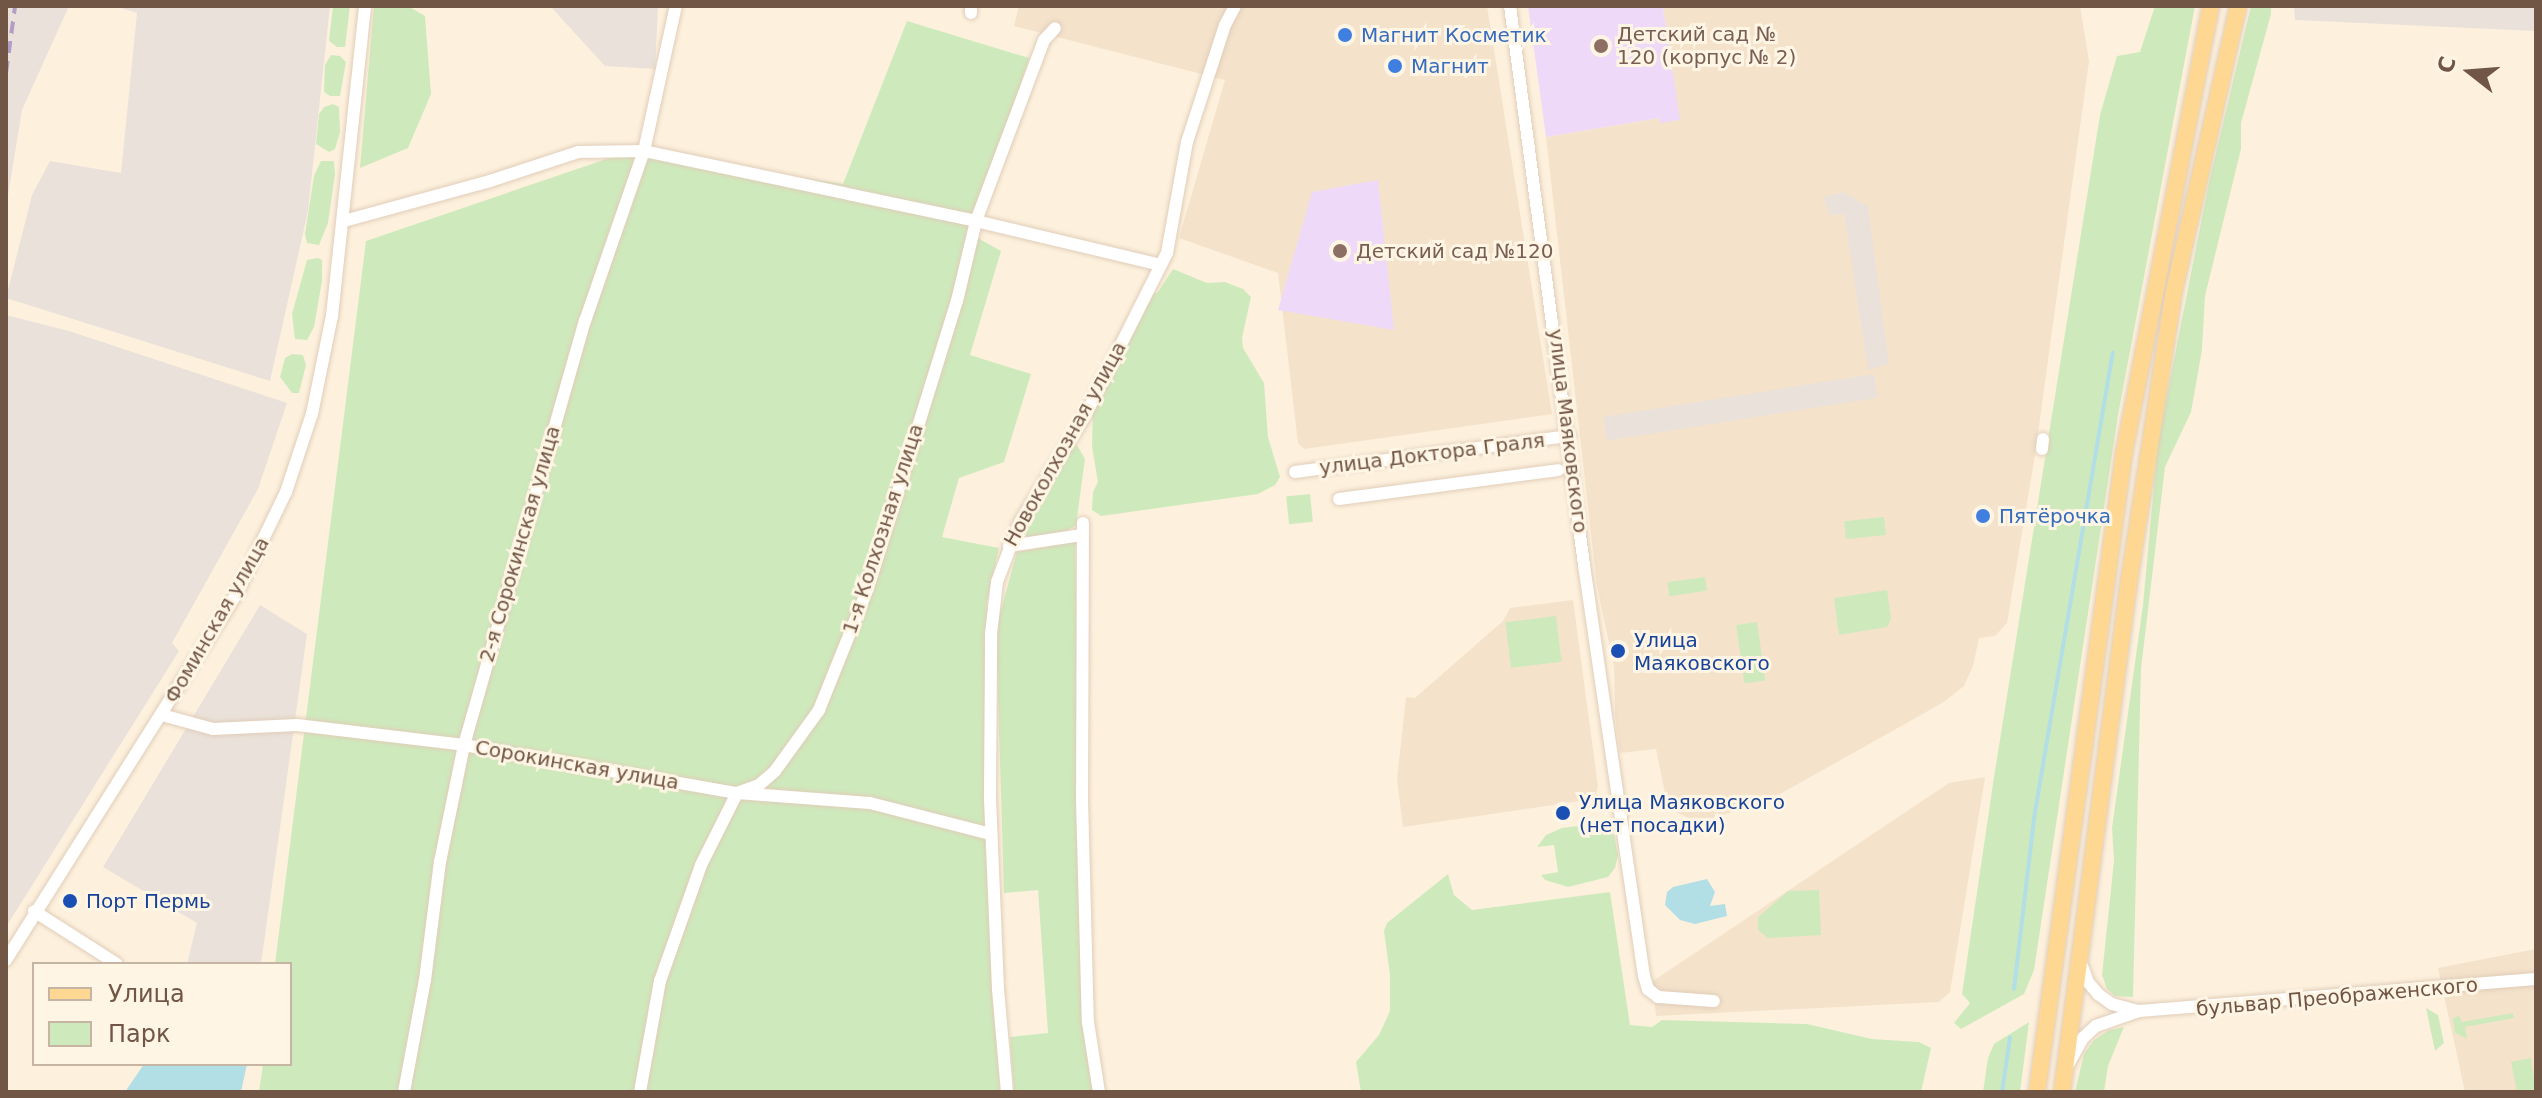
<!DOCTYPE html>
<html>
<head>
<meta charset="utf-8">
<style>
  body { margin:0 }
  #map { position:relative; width:2542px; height:1098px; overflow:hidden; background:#fdf1dd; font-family:"DejaVu Sans",sans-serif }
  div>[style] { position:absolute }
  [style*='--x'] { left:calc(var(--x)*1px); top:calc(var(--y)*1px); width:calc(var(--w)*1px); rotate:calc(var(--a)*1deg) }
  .residential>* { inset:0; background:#f4e2cb }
  .industrial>* { inset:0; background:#eae2da; transform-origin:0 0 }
  .education>* { inset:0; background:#eedaf8 }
  .green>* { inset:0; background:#ceeabc; transform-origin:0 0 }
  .water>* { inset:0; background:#b2dee6 }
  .stream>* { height:4px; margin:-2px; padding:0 2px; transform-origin:2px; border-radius:2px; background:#b2dee6 }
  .roads { filter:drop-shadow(0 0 2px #e0cdb9) drop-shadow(0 0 2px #e0cdb9) }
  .minor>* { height:12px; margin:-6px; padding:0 6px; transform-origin:6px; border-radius:6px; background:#fff }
  .major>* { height:16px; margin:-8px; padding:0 8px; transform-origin:8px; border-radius:8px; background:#fed892 }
  .rail>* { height:4px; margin-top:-2px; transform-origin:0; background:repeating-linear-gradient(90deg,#b39dc5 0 12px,transparent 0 20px) }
  .dots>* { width:22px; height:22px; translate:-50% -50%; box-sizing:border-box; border:4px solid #fff5e4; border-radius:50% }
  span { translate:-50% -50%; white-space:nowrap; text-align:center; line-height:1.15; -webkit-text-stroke:6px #fff5e4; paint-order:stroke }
  .education-label { font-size:20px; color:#785e54 }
  .left { translate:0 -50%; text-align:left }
  .shop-label { font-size:20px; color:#366cbe }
  .street-label { font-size:20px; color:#725645 }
  .transit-label { font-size:20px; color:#164399 }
  .frame { position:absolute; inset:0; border:8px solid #725645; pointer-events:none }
  .legend { position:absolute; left:32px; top:962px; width:260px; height:104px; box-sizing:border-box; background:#fff5e4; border:2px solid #c7b5a4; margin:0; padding:10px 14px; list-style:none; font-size:24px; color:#725645 }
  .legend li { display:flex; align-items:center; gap:16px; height:40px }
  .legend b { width:40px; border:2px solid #c7b5a4 }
  .north { position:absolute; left:2430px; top:32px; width:80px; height:80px; -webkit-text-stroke:6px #fff5e4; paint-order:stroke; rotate:287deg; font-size:22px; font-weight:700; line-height:32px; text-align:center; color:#725645 }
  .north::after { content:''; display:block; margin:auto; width:28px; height:36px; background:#725645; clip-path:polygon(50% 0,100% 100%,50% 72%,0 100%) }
</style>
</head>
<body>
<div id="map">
  <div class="residential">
    <i style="clip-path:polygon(1019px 6px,1487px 6px,1552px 414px,1304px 449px,1298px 443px,1278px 273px,1179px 238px,1225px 80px,1014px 26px)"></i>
    <i style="clip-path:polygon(1663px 6px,2080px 6px,2089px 61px,2035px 455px,2007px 623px,1995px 636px,1979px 638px,1973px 666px,1964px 686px,1944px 702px,1780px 794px,1707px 821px,1691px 819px,1676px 812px,1666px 798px,1656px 749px,1620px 753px,1615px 715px,1614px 667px,1597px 586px,1546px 137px,1660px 118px,1660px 122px,1679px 120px)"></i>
    <i style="clip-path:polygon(1573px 600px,1598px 787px,1594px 799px,1403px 827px,1397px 780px,1406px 697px,1415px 698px,1503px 621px,1510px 608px)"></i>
    <i style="clip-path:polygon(1985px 777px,1950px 992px,1939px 1002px,1656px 1016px,1653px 981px,1949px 783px)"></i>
    <i style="clip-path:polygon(2536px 949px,2536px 1092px,2465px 1092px,2438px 968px)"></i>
  </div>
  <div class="industrial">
    <i style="clip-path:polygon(6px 6px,69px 6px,22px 110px,6px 208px)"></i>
    <i style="clip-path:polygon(115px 6px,330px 6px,308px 211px,270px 381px,6px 298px,32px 195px,50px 161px,121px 173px,137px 13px)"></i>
    <i style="clip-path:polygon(550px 6px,658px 6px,655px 69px,605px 66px)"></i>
    <i style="clip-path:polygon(2294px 6px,2536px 6px,2536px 31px,2295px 20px)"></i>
    <i style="clip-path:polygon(1844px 192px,1868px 207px,1889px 364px,1868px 370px,1844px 214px,1830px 215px,1823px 197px)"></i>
    <i style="clip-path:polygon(6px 315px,69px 331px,287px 403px,258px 489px,172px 643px,179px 651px,6px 927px)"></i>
    <i style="left:1874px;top:374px;width:24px;height:274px;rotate:81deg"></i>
    <i style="clip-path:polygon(260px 605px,307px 634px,261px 964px,187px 964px,197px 923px,103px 867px)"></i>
  </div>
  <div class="education">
    <i style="clip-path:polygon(1528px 6px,1663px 6px,1680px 120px,1660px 123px,1659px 118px,1546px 137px)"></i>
    <i style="clip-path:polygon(1378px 180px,1394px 330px,1278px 310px,1312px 192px)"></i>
  </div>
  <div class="green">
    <i style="clip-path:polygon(333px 6px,350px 6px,345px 47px,337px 47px,329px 41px)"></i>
    <i style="clip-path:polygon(374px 6px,408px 6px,425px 16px,431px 94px,408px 148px,360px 168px)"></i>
    <i style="clip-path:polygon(2155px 6px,2195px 6px,2118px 415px,2034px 970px,2024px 994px,1961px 1029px,1954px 1023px,1970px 1003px,1962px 994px,1994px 777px,2100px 115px,2117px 56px,2140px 52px)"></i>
    <i style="clip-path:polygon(2251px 6px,2271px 6px,2271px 14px,2241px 123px,2241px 149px,2205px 296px,2202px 350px,2191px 412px,2165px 467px,2141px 669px,2133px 997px,2115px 996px,2107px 989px,2102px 975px,2114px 861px,2112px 828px,2143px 605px,2158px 441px,2209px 182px)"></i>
    <i style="clip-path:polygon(907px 21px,1029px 58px,976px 237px,1001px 251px,970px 355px,1031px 374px,1004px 462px,959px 478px,942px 537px,999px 548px,987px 602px,984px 821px,1000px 1092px,259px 1092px,263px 1064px,290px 1064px,290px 964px,275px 964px,366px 241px,630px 151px,843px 184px)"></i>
    <i style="clip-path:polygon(331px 55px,340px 56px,346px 62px,340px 96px,330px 96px,324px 92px,325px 65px)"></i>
    <i style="clip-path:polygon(333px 104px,339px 107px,340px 132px,335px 149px,329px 152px,316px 144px,319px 114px,324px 107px)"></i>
    <i style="clip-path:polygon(321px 161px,334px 161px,335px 174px,328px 223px,319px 245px,307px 243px,305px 234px,314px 176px)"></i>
    <i style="clip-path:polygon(318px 258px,322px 260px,322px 281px,314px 327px,307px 340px,295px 339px,292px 314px,307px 260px)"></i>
    <i style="clip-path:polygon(1173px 269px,1207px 283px,1225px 282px,1243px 289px,1251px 297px,1242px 338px,1243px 348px,1264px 383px,1268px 437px,1280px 477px,1275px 485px,1258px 494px,1101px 516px,1092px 510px,1093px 492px,1098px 482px,1092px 447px,1093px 411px,1144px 299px,1158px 292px)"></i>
    <i style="clip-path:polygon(292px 354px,303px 355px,306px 365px,299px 393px,292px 393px,280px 377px,285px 358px)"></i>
    <i style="clip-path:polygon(1077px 445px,1085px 459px,1076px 525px,1064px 533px,1026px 537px,1026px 531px,1060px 463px,1072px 446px)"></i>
    <i style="left:1310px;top:494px;width:28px;height:24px;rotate:84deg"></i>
    <i style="left:1884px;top:517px;width:18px;height:40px;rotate:84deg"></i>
    <i style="clip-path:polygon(1075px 542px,1084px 1004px,1093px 1092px,1014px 1092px,1010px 1037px,1048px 1033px,1038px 890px,1004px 893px,996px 628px,1017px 552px)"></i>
    <i style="left:1705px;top:577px;width:14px;height:38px;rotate:82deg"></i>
    <i style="clip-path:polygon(1887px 590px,1891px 619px,1887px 627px,1839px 635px,1834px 598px)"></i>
    <i style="left:1556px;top:616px;width:46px;height:51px;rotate:83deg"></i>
    <i style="left:1757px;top:622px;width:59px;height:21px;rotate:82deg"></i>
    <i style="clip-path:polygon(1601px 823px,1613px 829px,1618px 855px,1615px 868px,1608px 877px,1568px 887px,1545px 880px,1541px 875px,1558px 872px,1554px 845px,1537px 847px,1546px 835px,1562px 828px)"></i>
    <i style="clip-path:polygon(1448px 874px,1454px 895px,1472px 910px,1610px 892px,1630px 1025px,1652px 1027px,1662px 1020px,1807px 1024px,1872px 1039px,1919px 1042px,1931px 1048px,1921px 1092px,1361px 1092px,1356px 1062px,1379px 1035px,1390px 1011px,1390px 975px,1384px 931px,1387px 923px)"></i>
    <i style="clip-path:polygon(1819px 890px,1821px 935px,1768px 938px,1758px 930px,1758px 917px,1788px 891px)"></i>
    <i style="clip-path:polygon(2426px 1008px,2438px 1015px,2444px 1043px,2435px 1051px)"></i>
    <i style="clip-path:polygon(2513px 1013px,2514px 1018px,2465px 1027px,2467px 1039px,2455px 1033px,2453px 1018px,2459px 1016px,2462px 1022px)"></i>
    <i style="clip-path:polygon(2029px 1022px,2020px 1092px,1983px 1092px,1988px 1058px,1994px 1044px)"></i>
    <i style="clip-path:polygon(2124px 1027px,2108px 1066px,2104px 1092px,2075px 1092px,2084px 1054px,2094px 1040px,2109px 1030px)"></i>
    <i style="clip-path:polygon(2531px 1058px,2536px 1092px,2517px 1092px,2511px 1062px)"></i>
  </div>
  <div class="water">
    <i style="clip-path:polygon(1707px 879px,1715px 892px,1710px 906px,1725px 904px,1727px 916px,1695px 924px,1680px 920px,1665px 905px,1667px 892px,1673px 887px)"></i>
    <i style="clip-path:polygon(144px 1064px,247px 1064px,241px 1092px,125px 1092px)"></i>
  </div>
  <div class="stream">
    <i style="--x:2014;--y:989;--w:172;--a:-83.3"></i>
    <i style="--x:2034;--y:818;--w:472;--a:-80.4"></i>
    <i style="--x:2002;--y:1092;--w:55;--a:-81.6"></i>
  </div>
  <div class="roads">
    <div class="minor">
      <i style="--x:971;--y:6;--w:7;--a:90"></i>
      <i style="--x:1510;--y:6;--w:564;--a:82.46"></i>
      <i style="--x:1584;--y:565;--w:415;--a:81.7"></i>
      <i style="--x:1644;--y:976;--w:14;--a:73"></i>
      <i style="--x:1648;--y:989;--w:13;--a:39"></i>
      <i style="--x:1658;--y:997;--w:56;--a:4.1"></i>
      <i style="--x:344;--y:221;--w:151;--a:-15.3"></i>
      <i style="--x:490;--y:181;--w:93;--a:-18.2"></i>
      <i style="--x:578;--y:152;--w:66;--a:-0.9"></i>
      <i style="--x:644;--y:151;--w:339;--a:11.9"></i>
      <i style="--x:976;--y:221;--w:190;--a:13.4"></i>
      <i style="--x:2042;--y:449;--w:10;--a:-84"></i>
      <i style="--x:1295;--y:472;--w:277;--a:-7.5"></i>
      <i style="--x:1339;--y:499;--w:221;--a:-7.5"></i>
      <i style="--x:1083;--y:523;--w:276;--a:90.2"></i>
      <i style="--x:1082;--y:799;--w:223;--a:88.5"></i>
      <i style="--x:1088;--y:1022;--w:71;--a:81.1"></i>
      <i style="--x:1009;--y:546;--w:74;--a:-8.6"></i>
      <i style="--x:162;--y:715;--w:53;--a:15.4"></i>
      <i style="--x:213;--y:729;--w:84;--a:-2.7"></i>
      <i style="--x:297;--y:725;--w:168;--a:6.8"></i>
      <i style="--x:464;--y:745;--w:277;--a:10"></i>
      <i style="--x:737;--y:793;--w:133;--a:4.3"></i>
      <i style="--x:870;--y:803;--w:125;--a:14.4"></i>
      <i style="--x:34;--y:911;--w:98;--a:32.6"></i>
      <i style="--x:6;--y:960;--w:431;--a:-57.8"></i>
      <i style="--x:236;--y:595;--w:114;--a:-64.1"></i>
      <i style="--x:286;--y:492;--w:82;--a:-71.6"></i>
      <i style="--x:312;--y:414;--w:100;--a:-78.5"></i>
      <i style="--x:332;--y:316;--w:312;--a:-83.9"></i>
      <i style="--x:2081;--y:963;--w:20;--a:70"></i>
      <i style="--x:2088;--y:982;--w:16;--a:50"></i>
      <i style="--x:2098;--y:994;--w:17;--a:36"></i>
      <i style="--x:2112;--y:1004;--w:28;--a:15"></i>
      <i style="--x:2069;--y:1063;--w:29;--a:-61"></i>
      <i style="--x:2083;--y:1038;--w:18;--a:-43"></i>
      <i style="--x:2096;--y:1026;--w:46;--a:-19.2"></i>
      <i style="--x:2139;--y:1011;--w:398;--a:-4.6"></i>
      <i style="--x:404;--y:1092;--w:114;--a:-79.4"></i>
      <i style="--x:425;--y:980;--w:119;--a:-82.8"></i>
      <i style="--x:440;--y:862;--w:119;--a:-78.4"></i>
      <i style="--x:464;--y:745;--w:441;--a:-74.1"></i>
      <i style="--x:585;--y:321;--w:180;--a:-70.9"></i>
      <i style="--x:644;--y:151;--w:148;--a:-77.6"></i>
      <i style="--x:640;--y:1092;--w:113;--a:-79.8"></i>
      <i style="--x:660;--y:981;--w:123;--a:-70.5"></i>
      <i style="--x:701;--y:865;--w:80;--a:-63.4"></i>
      <i style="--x:737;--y:793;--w:23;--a:-20"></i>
      <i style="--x:759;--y:785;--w:21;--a:-41"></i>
      <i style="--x:775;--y:771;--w:75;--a:-54.2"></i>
      <i style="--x:819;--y:710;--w:131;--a:-68.1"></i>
      <i style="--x:868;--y:588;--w:300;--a:-72.8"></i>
      <i style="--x:957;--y:301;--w:82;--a:-76.6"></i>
      <i style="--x:976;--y:221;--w:193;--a:-69.4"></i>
      <i style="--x:1044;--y:40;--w:16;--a:-47"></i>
      <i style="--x:1007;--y:1092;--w:103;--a:-95"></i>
      <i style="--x:998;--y:989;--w:194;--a:-92.4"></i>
      <i style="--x:990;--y:795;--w:161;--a:-89.6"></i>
      <i style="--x:991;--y:634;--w:52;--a:-83.4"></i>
      <i style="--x:997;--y:582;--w:62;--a:-69.2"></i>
      <i style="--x:1019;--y:524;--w:127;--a:-58.6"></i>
      <i style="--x:1085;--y:416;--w:182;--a:-63.3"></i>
      <i style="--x:1167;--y:253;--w:113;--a:-79.8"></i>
      <i style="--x:1187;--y:142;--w:123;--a:-72"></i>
      <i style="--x:1225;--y:25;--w:21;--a:-62"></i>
    </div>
    <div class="major">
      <i style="--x:2037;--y:1092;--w:645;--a:-82.25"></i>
      <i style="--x:2124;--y:453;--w:455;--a:-79"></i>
      <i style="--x:2062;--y:1092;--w:515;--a:-82.53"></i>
      <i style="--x:2129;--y:581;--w:293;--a:-81.2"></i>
      <i style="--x:2174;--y:291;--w:292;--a:-77.3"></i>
    </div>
  </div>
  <div class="rail">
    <i style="--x:6;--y:73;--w:68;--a:-82.3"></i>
  </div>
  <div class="dots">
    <i style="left:1345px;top:35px;background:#3f7fe0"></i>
    <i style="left:1601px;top:46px;background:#8d6e63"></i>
    <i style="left:1395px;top:66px;background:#3f7fe0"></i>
    <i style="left:1340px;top:251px;background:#8d6e63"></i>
    <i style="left:1983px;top:516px;background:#3f7fe0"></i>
    <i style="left:1618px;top:651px;background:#1a4fb4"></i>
    <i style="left:1563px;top:813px;background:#1a4fb4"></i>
    <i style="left:70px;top:901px;background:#1a4fb4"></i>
  </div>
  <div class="education-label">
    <span class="left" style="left:1617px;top:46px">Детский сад №<br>120 (корпус № 2)</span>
    <span class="left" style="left:1356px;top:251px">Детский сад №120</span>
  </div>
  <div class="shop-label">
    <span class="left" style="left:1361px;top:35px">Магнит Косметик</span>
    <span class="left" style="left:1411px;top:66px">Магнит</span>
    <span class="left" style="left:1999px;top:516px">Пятёрочка</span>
  </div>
  <div class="street-label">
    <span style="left:1568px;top:431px;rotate:83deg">улица Маяковского</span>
    <span style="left:1065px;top:444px;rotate:-61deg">Новоколхозная улица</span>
    <span style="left:1432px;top:454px;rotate:-7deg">улица Доктора Граля</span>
    <span style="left:883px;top:529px;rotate:-72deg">1-я Колхозная улица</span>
    <span style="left:520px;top:544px;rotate:-74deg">2-я Сорокинская улица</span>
    <span style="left:217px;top:620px;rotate:-60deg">Фоминская улица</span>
    <span style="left:577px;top:765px;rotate:10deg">Сорокинская улица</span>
    <span style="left:2337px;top:997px;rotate:-5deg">бульвар Преображенского</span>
  </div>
  <div class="transit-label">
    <span class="left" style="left:1634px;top:652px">Улица<br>Маяковского</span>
    <span class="left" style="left:1579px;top:814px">Улица Маяковского<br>(нет посадки)</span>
    <span class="left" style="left:86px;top:901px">Порт Пермь</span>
  </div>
  <div class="frame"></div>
  <ul class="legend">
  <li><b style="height:10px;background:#fed892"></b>Улица</li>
  <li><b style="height:22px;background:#ceeabc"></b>Парк</li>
  </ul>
  <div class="north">С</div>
</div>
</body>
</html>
